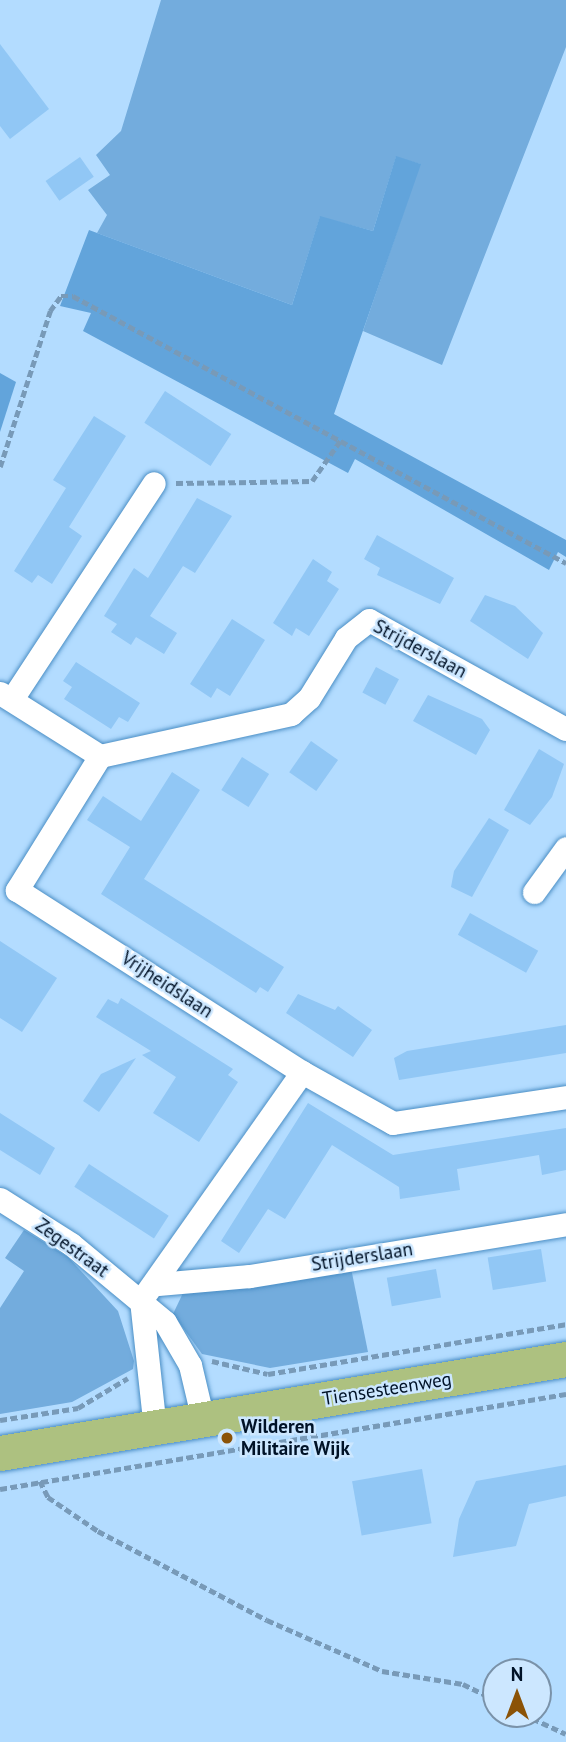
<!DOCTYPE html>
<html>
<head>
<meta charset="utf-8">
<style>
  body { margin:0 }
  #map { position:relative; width:566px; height:1742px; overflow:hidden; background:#b3dcff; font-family:"PT Sans",sans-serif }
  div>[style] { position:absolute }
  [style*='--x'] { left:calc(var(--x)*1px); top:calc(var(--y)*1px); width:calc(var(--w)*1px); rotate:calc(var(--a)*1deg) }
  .green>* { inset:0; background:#73acdd }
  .forest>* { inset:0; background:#62a4db }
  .building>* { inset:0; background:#91c7f5; transform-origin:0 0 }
  .path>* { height:4.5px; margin-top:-2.25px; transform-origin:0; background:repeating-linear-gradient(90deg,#789ab8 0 7px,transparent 0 10.5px) }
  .roads { filter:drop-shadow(0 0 2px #4a8ec5) drop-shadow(0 0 2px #4a8ec5) }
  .street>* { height:23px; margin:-11.5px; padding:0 11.5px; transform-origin:11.5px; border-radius:11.5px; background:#fff }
  .primary>* { height:35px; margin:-17.5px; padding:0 17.5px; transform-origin:17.5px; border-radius:17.5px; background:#adc180 }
  .dots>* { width:19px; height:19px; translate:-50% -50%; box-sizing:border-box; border:4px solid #cce7ff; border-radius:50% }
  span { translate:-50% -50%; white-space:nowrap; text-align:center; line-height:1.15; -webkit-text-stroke:5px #cce7ff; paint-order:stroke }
  .street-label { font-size:19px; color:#001227 }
  .poi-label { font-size:19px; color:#001227; font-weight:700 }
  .left { translate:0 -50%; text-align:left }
  .north { position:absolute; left:482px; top:1658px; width:70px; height:70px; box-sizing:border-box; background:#cce7ff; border:2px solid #7a92a9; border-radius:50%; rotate:0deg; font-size:19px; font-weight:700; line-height:28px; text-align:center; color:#001227 }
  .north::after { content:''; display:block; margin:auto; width:24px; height:32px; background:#8b5307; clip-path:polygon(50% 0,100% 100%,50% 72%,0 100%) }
</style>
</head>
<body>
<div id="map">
  <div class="green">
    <i style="clip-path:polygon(161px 0,566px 0,566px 47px,442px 365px,363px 331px,420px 164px,396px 157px,373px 231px,320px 217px,292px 305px,97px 233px,107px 215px,88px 190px,110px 175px,96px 155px,121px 131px)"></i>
    <i style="clip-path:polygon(24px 1230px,68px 1257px,118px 1311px,134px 1361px,133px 1369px,72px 1402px,0 1414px,0 1308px,24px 1271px,5px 1258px)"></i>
    <i style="clip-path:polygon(351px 1268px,368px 1352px,270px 1368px,202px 1354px,173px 1314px,183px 1293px)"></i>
  </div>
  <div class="forest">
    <i style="clip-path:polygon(396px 156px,421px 164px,334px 414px,566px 540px,566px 557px,558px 552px,549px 570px,355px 459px,348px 473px,83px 331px,91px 313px,60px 306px,89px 230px,292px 305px,320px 216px,373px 231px)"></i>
    <i style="clip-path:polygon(0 373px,16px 382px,0 432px)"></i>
  </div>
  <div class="building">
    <i style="clip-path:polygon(0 44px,49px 109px,10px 139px,0 126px)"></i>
    <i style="left:80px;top:157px;width:24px;height:42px;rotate:55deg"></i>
    <i style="left:165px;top:391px;width:79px;height:38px;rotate:33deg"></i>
    <i style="clip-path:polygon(94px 416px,126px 436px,69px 527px,82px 536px,52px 584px,38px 575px,32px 583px,14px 571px,66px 488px,53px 480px)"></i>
    <i style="clip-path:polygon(197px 498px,232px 516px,195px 573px,183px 566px,150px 616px,177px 633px,164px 654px,136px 637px,131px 645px,111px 632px,117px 624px,104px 616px,134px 568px,148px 578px)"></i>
    <i style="clip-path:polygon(377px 535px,454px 578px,440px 604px,377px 575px,380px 568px,364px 559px)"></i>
    <i style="clip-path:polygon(313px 559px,332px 572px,327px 581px,339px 589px,309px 636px,296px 628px,292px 636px,273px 623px)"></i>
    <i style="clip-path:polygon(485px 595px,515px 606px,543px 633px,528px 659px,470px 621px)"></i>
    <i style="clip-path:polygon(232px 619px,265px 640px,230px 696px,217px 688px,211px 698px,190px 684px)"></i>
    <i style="clip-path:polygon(76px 662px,140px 703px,128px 722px,119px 717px,111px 729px,64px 699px,72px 687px,63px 681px)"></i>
    <i style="left:376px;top:667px;width:26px;height:29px;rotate:28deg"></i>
    <i style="clip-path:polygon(428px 695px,482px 719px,490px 730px,476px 755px,413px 721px)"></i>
    <i style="left:311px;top:741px;width:33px;height:38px;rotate:35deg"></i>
    <i style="clip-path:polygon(539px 749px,564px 764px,552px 797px,530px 825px,504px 810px)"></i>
    <i style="left:242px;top:757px;width:32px;height:39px;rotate:32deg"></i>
    <i style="clip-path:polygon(172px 772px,200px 790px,144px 879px,284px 967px,268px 992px,260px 987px,256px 993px,101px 894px,130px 847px,87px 820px,103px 796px,141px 821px)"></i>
    <i style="clip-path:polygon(489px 818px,509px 830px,472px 897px,451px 887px,454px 871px)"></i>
    <i style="left:470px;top:913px;width:78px;height:25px;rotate:29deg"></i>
    <i style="clip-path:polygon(0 941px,57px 978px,22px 1032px,0 1018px)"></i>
    <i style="clip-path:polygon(298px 994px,335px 1010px,338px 1006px,372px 1030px,353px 1057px,286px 1013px)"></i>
    <i style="clip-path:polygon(121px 998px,233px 1069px,228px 1075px,238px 1082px,199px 1142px,153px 1113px,176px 1077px,142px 1055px,151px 1051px,96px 1017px,108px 999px,118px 1004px)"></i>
    <i style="clip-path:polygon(566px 1025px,566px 1053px,399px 1080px,394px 1058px,407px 1051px)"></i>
    <i style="clip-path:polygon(136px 1058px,99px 1112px,83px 1101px,101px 1074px)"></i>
    <i style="clip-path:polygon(308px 1103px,393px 1155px,566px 1128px,566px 1170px,542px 1175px,539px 1155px,457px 1169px,460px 1190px,400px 1199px,399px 1187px,332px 1145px,285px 1219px,268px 1209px,239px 1253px,221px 1241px)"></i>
    <i style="clip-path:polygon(0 1113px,55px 1148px,40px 1175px,0 1150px)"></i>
    <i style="left:89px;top:1164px;width:95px;height:27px;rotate:33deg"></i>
    <i style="left:541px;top:1249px;width:33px;height:54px;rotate:81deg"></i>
    <i style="left:436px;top:1269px;width:29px;height:50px;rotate:80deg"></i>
    <i style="clip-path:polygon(566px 1465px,566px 1496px,529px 1504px,516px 1546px,453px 1557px,459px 1519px,476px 1481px)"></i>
    <i style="left:422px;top:1469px;width:55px;height:71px;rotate:80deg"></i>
  </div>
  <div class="path">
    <i style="--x:0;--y:467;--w:164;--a:-72.2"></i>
    <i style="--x:50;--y:311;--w:19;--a:-54"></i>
    <i style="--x:61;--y:296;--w:12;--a:0"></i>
    <i style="--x:73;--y:296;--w:561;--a:28.44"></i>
    <i style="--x:176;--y:483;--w:136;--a:-0.8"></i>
    <i style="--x:312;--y:481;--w:49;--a:-55"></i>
    <i style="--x:212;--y:1361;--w:57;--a:13.1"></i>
    <i style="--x:268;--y:1374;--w:302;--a:-9.5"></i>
    <i style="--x:0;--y:1420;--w:79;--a:-8.7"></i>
    <i style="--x:78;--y:1408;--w:58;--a:-31"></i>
    <i style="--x:40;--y:1481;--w:18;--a:63"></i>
    <i style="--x:48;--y:1497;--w:60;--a:34.2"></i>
    <i style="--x:98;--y:1531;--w:191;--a:27.8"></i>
    <i style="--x:267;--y:1620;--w:126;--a:23.9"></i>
    <i style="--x:382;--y:1671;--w:82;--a:9.1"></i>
    <i style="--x:463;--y:1684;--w:37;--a:26"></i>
    <i style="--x:0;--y:1489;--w:574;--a:-9.53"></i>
    <i style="--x:523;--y:1714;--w:47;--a:24.9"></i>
  </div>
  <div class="roads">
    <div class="street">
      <i style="--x:0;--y:693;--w:118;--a:32.2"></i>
      <i style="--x:12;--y:699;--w:258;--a:-56.7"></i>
      <i style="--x:100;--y:756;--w:158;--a:121.8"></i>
      <i style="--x:17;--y:890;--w:338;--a:32.6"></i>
      <i style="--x:302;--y:1072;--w:279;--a:125.2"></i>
      <i style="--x:100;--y:756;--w:196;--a:-12.4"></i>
      <i style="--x:291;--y:714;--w:24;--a:-42"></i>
      <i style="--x:309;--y:698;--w:70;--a:-58.3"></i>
      <i style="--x:346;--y:638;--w:29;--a:-38"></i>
      <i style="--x:369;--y:620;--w:225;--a:29"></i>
      <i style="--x:534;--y:892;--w:54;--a:-54"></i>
      <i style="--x:302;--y:1072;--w:104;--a:29.3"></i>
      <i style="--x:393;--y:1123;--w:175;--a:-8.5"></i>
      <i style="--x:0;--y:1199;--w:84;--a:32.4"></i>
      <i style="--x:71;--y:1244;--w:122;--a:39.7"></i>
      <i style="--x:165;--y:1322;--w:50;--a:59.8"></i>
      <i style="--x:190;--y:1365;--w:57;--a:76.7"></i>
      <i style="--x:158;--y:1284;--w:92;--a:-5"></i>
      <i style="--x:250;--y:1276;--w:320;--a:-9.3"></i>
      <i style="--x:141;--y:1300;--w:129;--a:83.8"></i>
    </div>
    <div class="primary">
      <i style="--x:0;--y:1453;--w:574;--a:-9.43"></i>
    </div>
  </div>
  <div class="dots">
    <i style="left:227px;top:1438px;background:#8b5307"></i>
  </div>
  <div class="street-label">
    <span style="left:420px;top:649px;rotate:28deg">Strijderslaan</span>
    <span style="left:167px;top:985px;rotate:33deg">Vrijheidslaan</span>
    <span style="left:72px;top:1248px;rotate:36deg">Zegestraat</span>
    <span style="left:362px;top:1257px;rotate:-9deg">Strijderslaan</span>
    <span style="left:387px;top:1389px;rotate:-9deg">Tiensesteenweg</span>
  </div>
  <div class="poi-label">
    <span class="left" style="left:241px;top:1438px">Wilderen<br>Militaire Wijk</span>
  </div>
  <div class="north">N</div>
</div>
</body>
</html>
